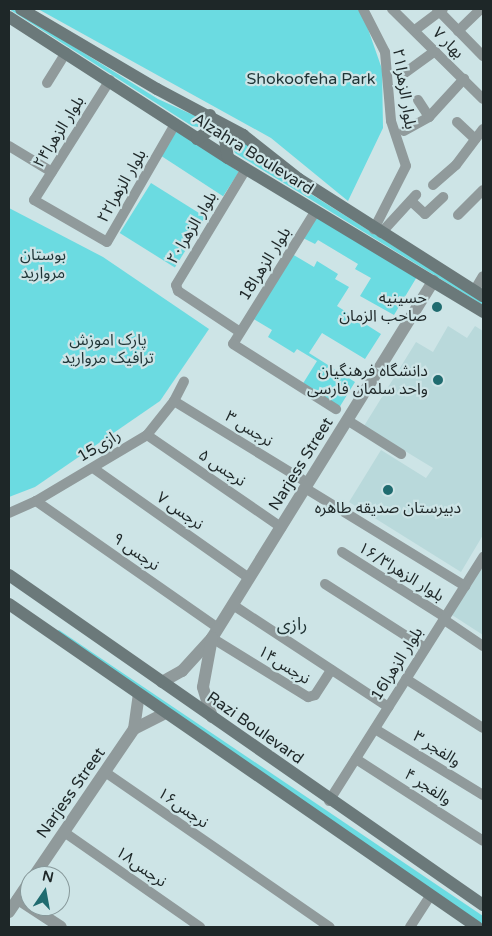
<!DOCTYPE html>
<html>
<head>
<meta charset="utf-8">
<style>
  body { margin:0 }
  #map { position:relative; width:492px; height:936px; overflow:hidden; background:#cde4e6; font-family:"Varela Round","Noto Sans Arabic",sans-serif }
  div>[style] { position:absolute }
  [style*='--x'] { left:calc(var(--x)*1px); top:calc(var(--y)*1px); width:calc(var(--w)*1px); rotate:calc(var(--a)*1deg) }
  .built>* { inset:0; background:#b9d9db }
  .green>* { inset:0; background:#6bdbe1; transform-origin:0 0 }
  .minor>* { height:10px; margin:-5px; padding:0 5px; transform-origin:5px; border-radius:5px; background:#909a9b }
  .tertiary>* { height:12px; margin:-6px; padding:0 6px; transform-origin:6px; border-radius:6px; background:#909a9b }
  .secondary>* { height:12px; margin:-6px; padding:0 6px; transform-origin:6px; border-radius:6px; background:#6b797a }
  .dots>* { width:14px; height:14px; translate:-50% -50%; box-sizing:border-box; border:2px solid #cde4e6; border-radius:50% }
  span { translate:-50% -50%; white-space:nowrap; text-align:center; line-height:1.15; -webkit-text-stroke:4.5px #cde4e6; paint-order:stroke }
  .street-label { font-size:16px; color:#1e2728 }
  .park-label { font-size:16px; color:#1f3436 }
  .poi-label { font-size:16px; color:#1e2728 }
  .right { translate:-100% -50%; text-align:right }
  .neighbourhood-label { font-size:18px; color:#213435 }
  .frame { position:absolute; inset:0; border:10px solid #1e2728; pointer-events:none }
  .north { position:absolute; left:20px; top:866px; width:50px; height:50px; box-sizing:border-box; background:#cde4e6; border:1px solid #87989a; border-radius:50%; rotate:12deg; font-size:14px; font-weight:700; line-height:20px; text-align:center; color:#1e2728 }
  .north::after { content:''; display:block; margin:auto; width:18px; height:22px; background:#1f6b6f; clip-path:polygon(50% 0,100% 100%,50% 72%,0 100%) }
</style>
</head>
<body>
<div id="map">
  <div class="built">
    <i style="clip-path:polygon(448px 326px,467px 338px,475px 326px,483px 331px,483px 535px,461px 572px,349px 502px,381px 450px,426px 478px,433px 468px,364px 426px,416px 342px,433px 352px)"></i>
    <i style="clip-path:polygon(483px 566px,483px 635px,452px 615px)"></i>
  </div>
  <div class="green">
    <i style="clip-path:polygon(9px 9px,13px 9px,158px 99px,202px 119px,204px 128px,192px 126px)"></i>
    <i style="clip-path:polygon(38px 9px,361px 9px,382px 69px,383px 128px,348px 201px,271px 138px)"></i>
    <i style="left:176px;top:131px;width:75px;height:29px;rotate:33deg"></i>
    <i style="clip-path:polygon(239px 140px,247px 143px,282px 176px,483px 302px,483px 305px,235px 153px,231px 144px)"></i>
    <i style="left:151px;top:183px;width:65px;height:59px;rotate:32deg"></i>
    <i style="clip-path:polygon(9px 208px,103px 257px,209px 329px,160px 401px,35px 487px,9px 497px)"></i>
    <i style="clip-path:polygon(316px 216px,418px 275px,394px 315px,360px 296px,371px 278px,355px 269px,358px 264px,318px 240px,315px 244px,303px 238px)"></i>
    <i style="clip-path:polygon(292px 254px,314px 267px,317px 261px,338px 274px,335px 279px,349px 287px,337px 306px,381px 334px,365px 359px,322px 333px,309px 353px,355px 382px,339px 408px,302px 385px,317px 361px,297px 349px,294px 353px,268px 337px,272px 330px,252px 318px)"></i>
    <i style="clip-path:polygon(59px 630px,483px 916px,483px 926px,56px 632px)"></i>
  </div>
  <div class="minor">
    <i style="--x:363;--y:9;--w:48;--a:62.9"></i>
    <i style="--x:385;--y:52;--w:69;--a:85"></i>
    <i style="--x:391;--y:121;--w:47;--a:71.6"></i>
    <i style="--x:406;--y:166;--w:71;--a:116.9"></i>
    <i style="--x:392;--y:9;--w:128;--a:44.7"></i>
    <i style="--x:437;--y:9;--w:66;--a:45.6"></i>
    <i style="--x:415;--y:30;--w:35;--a:-37"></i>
    <i style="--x:458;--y:31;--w:30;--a:-44"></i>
    <i style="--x:402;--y:75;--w:41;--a:-36"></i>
    <i style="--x:110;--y:80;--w:142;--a:122.3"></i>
    <i style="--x:34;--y:200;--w:84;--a:29.9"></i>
    <i style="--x:107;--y:242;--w:136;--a:-60"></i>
    <i style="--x:47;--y:83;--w:36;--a:-58"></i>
    <i style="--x:418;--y:100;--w:20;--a:57"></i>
    <i style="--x:457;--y:122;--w:25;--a:43"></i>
    <i style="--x:404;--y:131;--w:29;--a:-29"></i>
    <i style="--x:429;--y:117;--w:52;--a:-47.4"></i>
    <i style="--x:9;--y:146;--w:50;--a:31.2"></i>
    <i style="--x:433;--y:185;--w:30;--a:-41"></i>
    <i style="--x:456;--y:165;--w:45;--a:-53.1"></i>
    <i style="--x:411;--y:201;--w:19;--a:43"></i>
    <i style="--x:425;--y:214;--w:25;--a:-43"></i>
    <i style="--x:315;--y:212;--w:155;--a:121.8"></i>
    <i style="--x:233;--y:344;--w:122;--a:32.3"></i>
    <i style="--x:458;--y:215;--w:35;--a:-45"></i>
    <i style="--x:381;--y:233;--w:52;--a:-47.4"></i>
    <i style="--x:474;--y:291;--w:17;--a:-59"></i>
    <i style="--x:240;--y:332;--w:74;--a:-146.5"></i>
    <i style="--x:178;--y:291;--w:6;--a:-108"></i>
    <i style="--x:176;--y:285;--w:135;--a:-58.9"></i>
    <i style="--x:174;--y:401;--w:157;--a:31.5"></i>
    <i style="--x:347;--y:420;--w:64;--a:32.2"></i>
    <i style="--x:147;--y:435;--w:163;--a:34.5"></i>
    <i style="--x:93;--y:468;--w:191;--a:35.2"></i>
    <i style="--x:305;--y:488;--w:188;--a:31.5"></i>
    <i style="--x:36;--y:501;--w:222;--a:34.9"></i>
    <i style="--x:9;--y:513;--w:30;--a:-24"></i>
    <i style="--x:36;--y:501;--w:129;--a:-30.7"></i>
    <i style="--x:147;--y:435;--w:43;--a:-51.5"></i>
    <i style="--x:174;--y:401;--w:22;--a:-63"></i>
    <i style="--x:342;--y:552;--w:122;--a:32.3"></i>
    <i style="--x:325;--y:584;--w:119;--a:32.6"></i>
    <i style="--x:233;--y:605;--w:186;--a:33.3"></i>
    <i style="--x:443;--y:619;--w:48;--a:34"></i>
    <i style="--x:212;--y:638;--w:113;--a:31.6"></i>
    <i style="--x:308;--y:697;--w:7;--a:-16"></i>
    <i style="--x:315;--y:695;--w:30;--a:-57"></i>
    <i style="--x:406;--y:679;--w:91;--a:32.5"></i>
    <i style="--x:375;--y:729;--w:127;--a:31.4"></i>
    <i style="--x:356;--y:759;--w:151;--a:32.8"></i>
    <i style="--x:105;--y:772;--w:273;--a:34.6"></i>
    <i style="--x:329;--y:801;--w:289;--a:-57.7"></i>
    <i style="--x:64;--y:832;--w:166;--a:34.9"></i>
    <i style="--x:410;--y:927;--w:38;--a:-57"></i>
  </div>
  <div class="tertiary">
    <i style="--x:162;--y:682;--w:23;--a:-29"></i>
    <i style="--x:182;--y:671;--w:45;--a:-47.7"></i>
    <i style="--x:212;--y:638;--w:420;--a:-58.2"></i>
    <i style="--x:212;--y:717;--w:31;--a:-107"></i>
    <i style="--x:203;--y:687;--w:50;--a:-79.6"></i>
    <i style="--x:134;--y:729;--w:35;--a:-27"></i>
    <i style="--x:34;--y:876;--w:178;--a:-55.8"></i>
    <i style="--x:134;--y:729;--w:34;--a:-82"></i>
    <i style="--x:18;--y:899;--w:51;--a:33.1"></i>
    <i style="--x:9;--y:912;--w:37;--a:-56"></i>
  </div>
  <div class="secondary">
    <i style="--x:21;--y:9;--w:158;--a:30.5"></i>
    <i style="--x:157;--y:89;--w:98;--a:28.1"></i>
    <i style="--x:243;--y:135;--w:71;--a:38.2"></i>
    <i style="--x:299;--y:179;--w:218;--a:32.5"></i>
    <i style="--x:9;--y:17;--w:260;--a:32.8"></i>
    <i style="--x:228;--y:158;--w:298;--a:31.1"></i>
    <i style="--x:197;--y:139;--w:16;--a:-35"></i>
    <i style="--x:210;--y:130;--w:15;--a:-90"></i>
    <i style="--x:228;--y:158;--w:18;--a:-99"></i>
    <i style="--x:225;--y:140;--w:9;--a:-32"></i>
    <i style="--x:233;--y:135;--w:10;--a:0"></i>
    <i style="--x:9;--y:575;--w:578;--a:34.85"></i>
    <i style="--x:9;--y:604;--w:569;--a:34.61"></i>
  </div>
  <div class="dots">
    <i style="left:437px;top:307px;background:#1f6b6f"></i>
    <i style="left:438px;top:380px;background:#1f6b6f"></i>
    <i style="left:388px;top:490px;background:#1f6b6f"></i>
  </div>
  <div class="street-label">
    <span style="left:448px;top:43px;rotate:45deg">بهار ۷</span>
    <span style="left:404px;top:89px;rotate:81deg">بلوار الزهرا۲۱</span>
    <span style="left:59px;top:132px;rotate:-58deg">بلوار الزهرا۲۴</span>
    <span style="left:253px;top:154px;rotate:32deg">Alzahra Boulevard</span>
    <span style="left:122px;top:186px;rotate:-60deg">بلوار الزهرا۲۲</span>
    <span style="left:192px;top:228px;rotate:-59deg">بلوار الزهرا۲۰</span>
    <span style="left:265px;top:264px;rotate:-58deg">18بلوار الزهرا</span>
    <span style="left:249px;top:429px;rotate:32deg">نرجس ۳</span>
    <span style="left:99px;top:446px;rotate:-31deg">15رازی</span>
    <span style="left:301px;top:464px;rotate:-58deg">Narjess Street</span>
    <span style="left:222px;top:468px;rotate:34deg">نرجس ۵</span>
    <span style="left:180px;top:511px;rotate:35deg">نرجس ۷</span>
    <span style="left:136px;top:552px;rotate:35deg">نرجس ۹</span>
    <span style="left:401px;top:572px;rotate:32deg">بلوار الزهرا۱۶/۳</span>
    <span style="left:397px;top:664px;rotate:-58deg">16بلوار الزهرا</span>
    <span style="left:284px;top:665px;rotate:32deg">نرجس۱۴</span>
    <span style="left:255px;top:728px;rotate:35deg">Razi Boulevard</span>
    <span style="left:437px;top:749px;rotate:32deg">والفجر ۳</span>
    <span style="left:428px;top:787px;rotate:33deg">والفجر ۴</span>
    <span style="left:71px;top:793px;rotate:-55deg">Narjess Street</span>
    <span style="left:183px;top:808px;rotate:35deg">نرجس۱۶</span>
    <span style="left:141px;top:867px;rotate:35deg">نرجس۱۸</span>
  </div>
  <div class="park-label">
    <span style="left:311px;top:79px">Shokoofeha Park</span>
    <span style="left:43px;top:264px">بوستان<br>مروارید</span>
    <span style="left:108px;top:349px">پارک اموزش<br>ترافیک مروارید</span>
  </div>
  <div class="poi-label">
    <span class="right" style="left:427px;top:307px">حسینیه<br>صاحب الزمان</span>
    <span class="right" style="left:428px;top:380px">دانشگاه فرهنگیان<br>واحد سلمان فارسی</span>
    <span style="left:388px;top:508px">دبیرستان صدیقه طاهره</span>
  </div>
  <div class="neighbourhood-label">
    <span style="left:292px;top:624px">رازی</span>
  </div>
  <div class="frame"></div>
  <div class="north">N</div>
</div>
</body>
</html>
